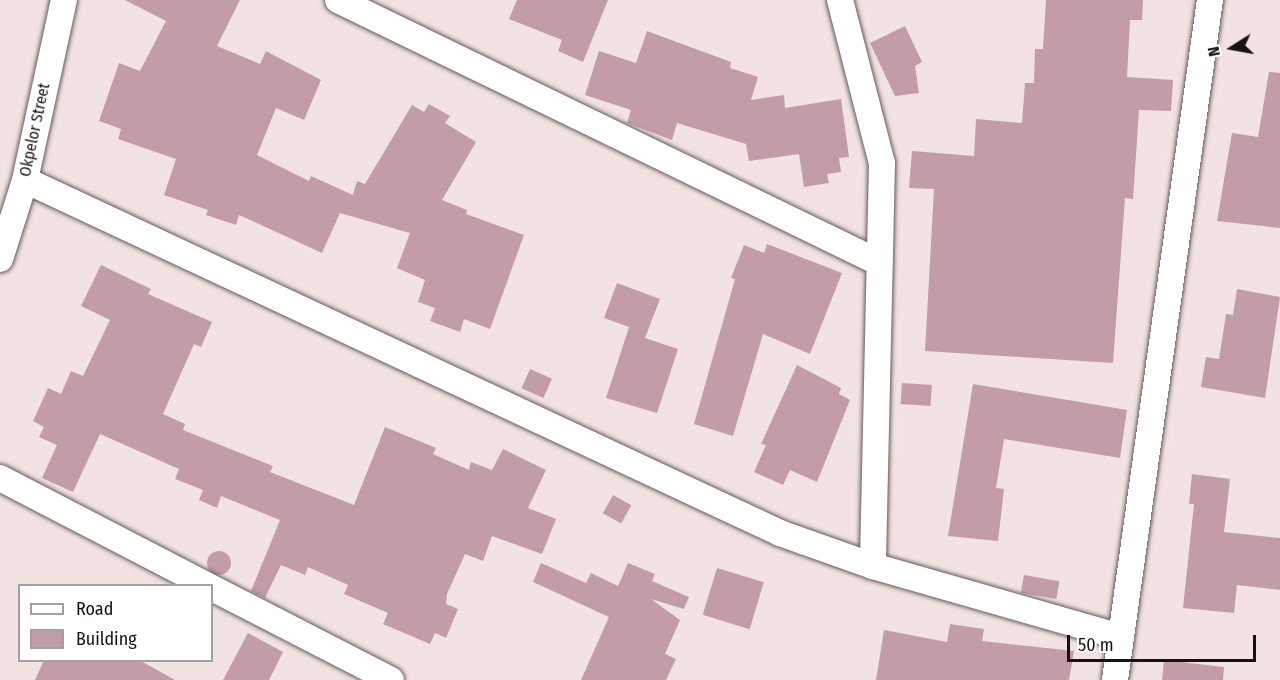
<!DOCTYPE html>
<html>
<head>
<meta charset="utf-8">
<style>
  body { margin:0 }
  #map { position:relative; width:1280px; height:680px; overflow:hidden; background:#f2e2e2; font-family:"Fira Sans Condensed",sans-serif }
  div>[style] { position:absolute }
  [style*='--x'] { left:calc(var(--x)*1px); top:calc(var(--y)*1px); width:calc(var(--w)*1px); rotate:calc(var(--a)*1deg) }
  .building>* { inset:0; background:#c29da8; transform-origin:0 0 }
  .round { border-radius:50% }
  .roads { filter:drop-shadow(0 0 2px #675a5a) drop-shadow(0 0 2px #675a5a) }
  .minor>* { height:26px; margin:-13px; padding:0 13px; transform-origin:13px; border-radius:13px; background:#fff }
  span { translate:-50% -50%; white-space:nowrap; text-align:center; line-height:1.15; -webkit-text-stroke:4.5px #fff; paint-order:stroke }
  .street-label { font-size:16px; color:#171212 }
  .legend { position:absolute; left:18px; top:584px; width:195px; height:78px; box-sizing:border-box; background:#fff; border:2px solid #a2a0a0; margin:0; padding:8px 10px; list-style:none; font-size:18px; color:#171212 }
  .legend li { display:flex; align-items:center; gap:12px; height:30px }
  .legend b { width:30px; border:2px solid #a2a0a0 }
  .north { position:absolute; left:1202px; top:18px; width:60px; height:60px; -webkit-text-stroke:4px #fff; paint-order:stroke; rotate:259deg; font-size:16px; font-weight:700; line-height:24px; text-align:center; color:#171212 }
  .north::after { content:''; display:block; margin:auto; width:21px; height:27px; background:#171212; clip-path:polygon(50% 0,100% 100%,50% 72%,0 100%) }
  .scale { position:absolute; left:1067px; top:635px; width:189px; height:27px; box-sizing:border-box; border:3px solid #171212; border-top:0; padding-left:8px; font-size:18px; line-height:21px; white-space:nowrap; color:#171212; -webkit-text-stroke:4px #fff; paint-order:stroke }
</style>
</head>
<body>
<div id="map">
  <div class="building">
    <i style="clip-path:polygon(125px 0,240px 0,217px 46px,260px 64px,266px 51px,321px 80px,304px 120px,276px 108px,257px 155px,309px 181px,311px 176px,353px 195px,357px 181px,365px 184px,412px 105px,424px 112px,429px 104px,450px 116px,445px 123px,476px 142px,442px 200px,467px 210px,466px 214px,524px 235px,490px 329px,464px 319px,460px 332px,430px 321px,435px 308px,418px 302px,425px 280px,397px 268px,410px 233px,340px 213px,322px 253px,239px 215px,236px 225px,206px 215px,208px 210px,164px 195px,176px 159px,118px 139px,121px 129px,99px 121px,119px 63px,140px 71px,166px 21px)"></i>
    <i style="clip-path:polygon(517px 0,608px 0,583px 62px,558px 51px,562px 40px,509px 19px)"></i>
    <i style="clip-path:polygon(1046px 0,1143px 0,1142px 20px,1130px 20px,1127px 77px,1173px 80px,1171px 111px,1139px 110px,1133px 199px,1125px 198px,1113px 363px,925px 351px,934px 189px,909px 188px,912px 151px,974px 156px,976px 119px,1022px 123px,1025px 83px,1034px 83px,1035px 49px,1043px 49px)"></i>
    <i style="clip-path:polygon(905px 26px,922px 62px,915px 66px,919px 93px,895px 96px,870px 43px)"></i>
    <i style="clip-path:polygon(647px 31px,731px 62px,730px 68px,758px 77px,751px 100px,784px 95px,785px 108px,841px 99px,849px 157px,839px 158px,841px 172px,827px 174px,829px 183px,804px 187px,799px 154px,749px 161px,746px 144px,677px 123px,672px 140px,627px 123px,631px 110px,585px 95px,599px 51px,636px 63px)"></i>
    <i style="clip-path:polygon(1269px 72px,1280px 73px,1280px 228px,1217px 221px,1232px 133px,1258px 137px)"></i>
    <i style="clip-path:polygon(767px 244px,842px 273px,810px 354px,763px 334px,733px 436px,694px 424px,735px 279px,731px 278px,744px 245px,764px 253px)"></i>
    <i style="clip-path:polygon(101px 265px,151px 289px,148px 294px,212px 322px,201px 347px,194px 344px,163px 414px,185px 424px,183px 430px,273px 466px,270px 472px,354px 505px,385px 427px,436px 448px,433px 454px,469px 470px,471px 462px,492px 470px,503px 449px,546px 470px,528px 508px,556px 519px,542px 554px,492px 536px,483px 561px,465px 554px,447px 594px,446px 604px,458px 609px,446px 638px,435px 633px,430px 644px,383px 624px,388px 613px,344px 594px,348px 585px,308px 567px,305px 575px,281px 565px,265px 598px,251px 591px,280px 520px,221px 496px,217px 508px,199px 500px,203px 490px,175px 479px,179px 469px,100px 434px,73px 492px,42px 478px,57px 445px,39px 437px,44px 427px,33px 421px,48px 388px,61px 394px,71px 371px,83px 376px,110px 320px,81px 306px)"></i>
    <i style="clip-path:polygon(617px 283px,660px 299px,645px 338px,678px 349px,657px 413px,606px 398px,629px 327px,604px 318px)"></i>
    <i style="clip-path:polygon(1237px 289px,1280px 297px,1265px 398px,1201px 387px,1206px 357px,1219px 359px,1226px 314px,1233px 315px)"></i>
    <i style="clip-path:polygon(797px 365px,841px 388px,839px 394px,850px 400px,817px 482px,790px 470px,783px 485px,754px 472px,766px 445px,761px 444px)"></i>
    <i style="left:530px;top:369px;width:24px;height:21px;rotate:24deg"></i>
    <i style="left:902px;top:383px;width:30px;height:21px;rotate:4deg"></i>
    <i style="clip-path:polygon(973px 384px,1127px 410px,1120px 458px,1004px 439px,996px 488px,1004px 489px,998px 541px,948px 536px)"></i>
    <i style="clip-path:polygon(1192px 474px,1230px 479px,1224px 532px,1280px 538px,1280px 590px,1237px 585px,1234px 613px,1183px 608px,1194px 504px,1189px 504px)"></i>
    <i style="left:613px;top:495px;width:21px;height:21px;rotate:29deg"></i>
    <i class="round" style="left:207px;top:551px;width:24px;height:24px"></i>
    <i style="clip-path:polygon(541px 563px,586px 583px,591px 573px,618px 586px,628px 563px,655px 574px,652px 581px,689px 597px,684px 609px,651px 599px,680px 620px,665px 654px,676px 659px,666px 680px,581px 680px,609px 617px,533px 582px)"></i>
    <i style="left:717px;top:568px;width:49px;height:49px;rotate:17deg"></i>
    <i style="left:1024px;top:575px;width:36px;height:18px;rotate:10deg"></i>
    <i style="clip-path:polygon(950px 624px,984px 629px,982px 641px,1074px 651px,1069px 680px,876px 680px,884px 630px,947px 642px)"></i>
    <i style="clip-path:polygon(248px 633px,283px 652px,269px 680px,223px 680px)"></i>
    <i style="clip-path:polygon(44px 660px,139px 660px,175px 680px,35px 680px)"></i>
    <i style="clip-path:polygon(1164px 660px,1224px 667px,1223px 680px,1162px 680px)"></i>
  </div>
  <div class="roads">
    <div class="minor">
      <i style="--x:338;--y:0;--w:602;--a:25.88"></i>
      <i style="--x:840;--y:0;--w:168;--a:75.6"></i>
      <i style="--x:882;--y:163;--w:403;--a:91.3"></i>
      <i style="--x:25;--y:180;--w:833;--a:25.06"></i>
      <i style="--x:780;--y:533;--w:99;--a:19.5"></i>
      <i style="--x:873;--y:566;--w:258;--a:16"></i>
      <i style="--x:0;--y:259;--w:83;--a:-72.4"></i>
      <i style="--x:25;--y:180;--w:184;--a:-77.8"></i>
      <i style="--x:0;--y:478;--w:234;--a:27.4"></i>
      <i style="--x:212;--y:588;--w:201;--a:27.2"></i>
      <i style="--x:1115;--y:680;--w:687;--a:-82.05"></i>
    </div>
  </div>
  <div class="street-label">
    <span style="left:35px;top:130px;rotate:-78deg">Okpelor Street</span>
  </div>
  <ul class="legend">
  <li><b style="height:8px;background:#fff"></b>Road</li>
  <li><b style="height:16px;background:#c29da8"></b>Building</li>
  </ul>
  <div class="north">N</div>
  <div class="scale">50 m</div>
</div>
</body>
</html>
